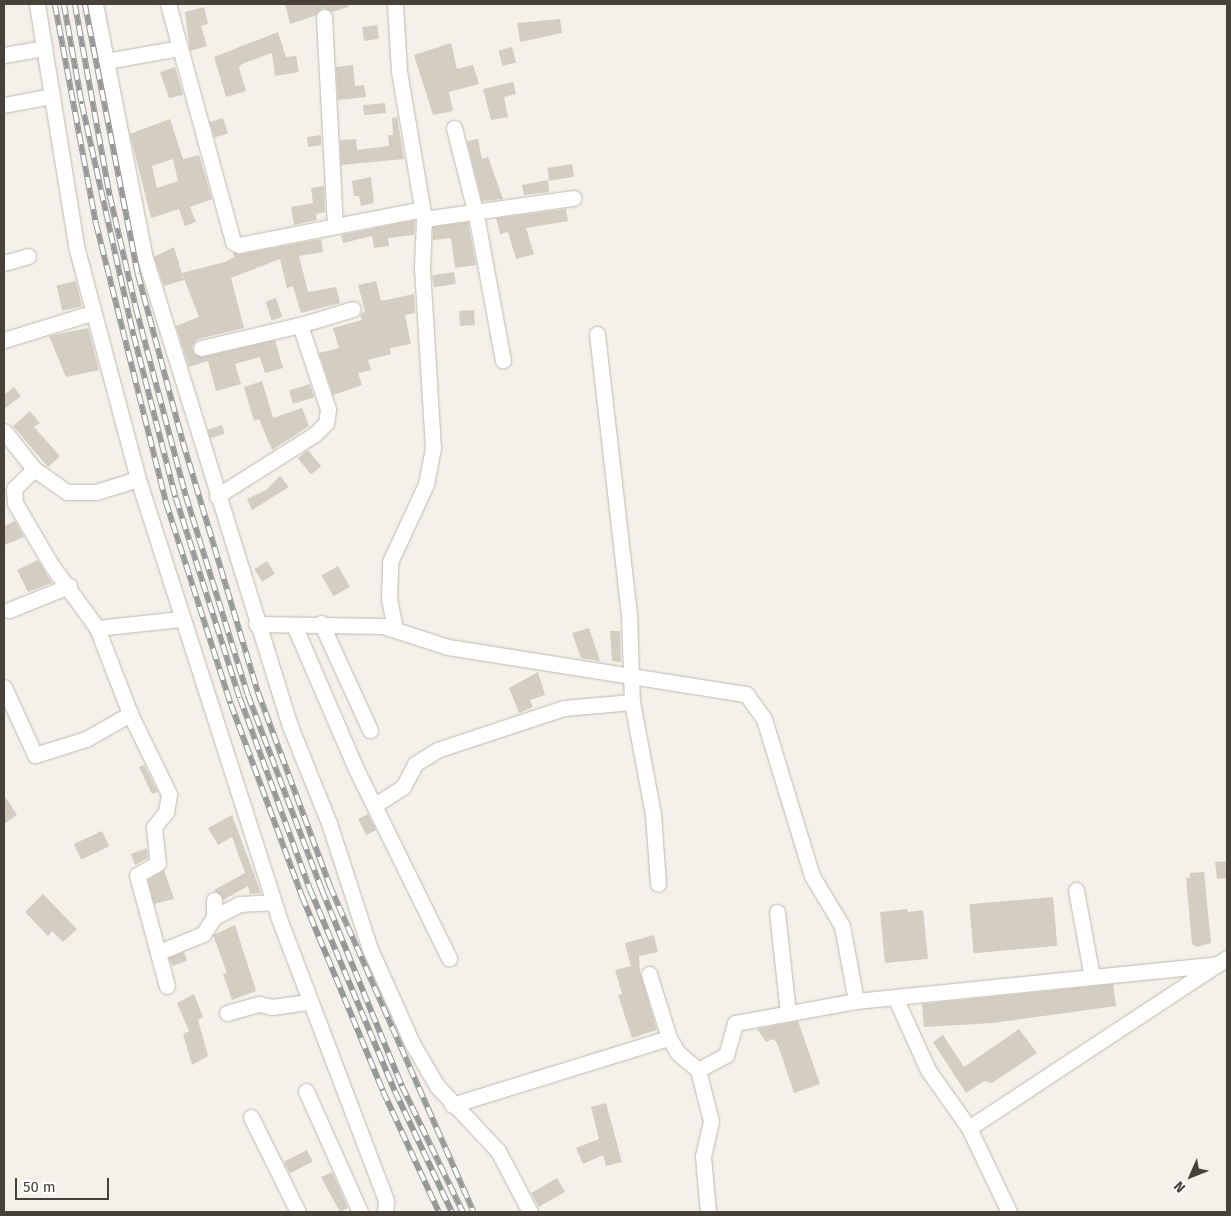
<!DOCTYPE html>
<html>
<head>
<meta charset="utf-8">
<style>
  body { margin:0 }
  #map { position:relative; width:1231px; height:1216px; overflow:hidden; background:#f4f1eb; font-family:"Fira Sans",sans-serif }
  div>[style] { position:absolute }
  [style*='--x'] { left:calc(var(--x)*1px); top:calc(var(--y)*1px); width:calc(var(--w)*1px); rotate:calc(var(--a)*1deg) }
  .building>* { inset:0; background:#d4cdc1; transform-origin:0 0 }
  .roads { filter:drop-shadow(0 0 1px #beb9ae) drop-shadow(0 0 1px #beb9ae) }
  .minor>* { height:15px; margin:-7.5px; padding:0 7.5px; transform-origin:7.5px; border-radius:7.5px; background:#fff }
  .rail>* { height:5.5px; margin-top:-2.75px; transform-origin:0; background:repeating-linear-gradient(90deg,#fff 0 11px,#989898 0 22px); box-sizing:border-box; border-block:1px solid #989898 }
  span { translate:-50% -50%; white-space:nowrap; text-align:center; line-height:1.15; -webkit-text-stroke:5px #fff; paint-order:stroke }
  .frame { position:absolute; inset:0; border:5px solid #474239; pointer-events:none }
  .north { position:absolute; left:1166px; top:1151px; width:50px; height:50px; -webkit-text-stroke:4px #fff; paint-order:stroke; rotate:226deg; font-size:14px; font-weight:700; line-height:20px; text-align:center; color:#474239 }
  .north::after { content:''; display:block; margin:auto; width:18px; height:22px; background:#474239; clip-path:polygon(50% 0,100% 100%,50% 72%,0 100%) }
  .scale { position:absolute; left:15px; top:1178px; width:94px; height:22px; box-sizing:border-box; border:2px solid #474239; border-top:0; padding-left:6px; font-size:15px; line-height:18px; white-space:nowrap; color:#474239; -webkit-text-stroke:4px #fff; paint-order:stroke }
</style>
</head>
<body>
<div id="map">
  <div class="building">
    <i style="clip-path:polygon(285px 4px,348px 4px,349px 7px,332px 12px,323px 8px,315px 16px,290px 24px)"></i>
    <i style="clip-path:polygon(204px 7px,208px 24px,201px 26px,207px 46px,190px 51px,185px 12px)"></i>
    <i style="clip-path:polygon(560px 19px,562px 33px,520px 42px,517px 23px)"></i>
    <i style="left:377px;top:25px;width:14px;height:15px;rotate:82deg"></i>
    <i style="clip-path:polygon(278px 32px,286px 57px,296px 56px,299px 72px,275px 76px,272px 53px,242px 64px,239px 68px,246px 91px,226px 97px,214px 57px)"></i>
    <i style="clip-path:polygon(451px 43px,457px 69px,473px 65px,479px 84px,449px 92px,453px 111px,433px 115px,414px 55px)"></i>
    <i style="left:512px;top:47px;width:16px;height:14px;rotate:75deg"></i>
    <i style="clip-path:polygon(353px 65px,355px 86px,364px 85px,366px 97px,338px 100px,336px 67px)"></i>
    <i style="clip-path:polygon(175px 67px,183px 95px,169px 98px,160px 72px)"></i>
    <i style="clip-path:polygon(513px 82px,516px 94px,504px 97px,508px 117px,491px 120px,483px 89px)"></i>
    <i style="left:385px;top:103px;width:10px;height:22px;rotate:84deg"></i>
    <i style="clip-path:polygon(397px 117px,404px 159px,341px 165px,340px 140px,356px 139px,357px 150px,389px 146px,388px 135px,393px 135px,392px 118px)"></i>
    <i style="left:223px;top:118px;width:16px;height:14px;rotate:72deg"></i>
    <i style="clip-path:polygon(evenodd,170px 119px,183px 159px,199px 155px,212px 199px,190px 207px,196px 222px,185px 226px,179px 209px,151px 218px,130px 134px,170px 119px,173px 159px,178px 181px,157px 188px,152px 166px,173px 159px)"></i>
    <i style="clip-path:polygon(321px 135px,321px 145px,308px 147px,307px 137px)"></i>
    <i style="clip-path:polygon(478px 139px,482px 159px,488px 157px,503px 199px,482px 201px,467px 141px)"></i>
    <i style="left:572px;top:164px;width:13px;height:25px;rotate:81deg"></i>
    <i style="clip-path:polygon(371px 177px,374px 203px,361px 206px,359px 196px,354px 196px,352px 181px)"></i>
    <i style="clip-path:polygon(548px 180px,549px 192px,524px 195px,522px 185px)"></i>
    <i style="clip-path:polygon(324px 186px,325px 212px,316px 214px,317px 220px,294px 225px,291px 207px,313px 203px,311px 188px)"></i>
    <i style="clip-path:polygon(566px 209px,568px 221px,526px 228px,534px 254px,516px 259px,508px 232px,500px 234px,496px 218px)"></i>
    <i style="clip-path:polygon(415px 220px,414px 235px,388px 238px,389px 246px,374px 248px,372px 236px,343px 243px,341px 235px)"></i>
    <i style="clip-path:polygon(468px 222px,476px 265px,455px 268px,451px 238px,433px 240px,433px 227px)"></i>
    <i style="clip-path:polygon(321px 239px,323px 252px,299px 256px,308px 292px,336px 287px,340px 303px,301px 313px,293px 286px,287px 288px,280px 259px,231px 278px,244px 328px,198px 339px,192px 346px,194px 354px,203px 357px,275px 340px,283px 368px,265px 373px,260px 357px,235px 364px,241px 384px,216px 391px,208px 361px,189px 367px,176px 326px,199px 317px,182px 273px,225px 262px,234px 257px,233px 252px,241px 254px)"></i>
    <i style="clip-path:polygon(174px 247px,184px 280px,164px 286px,154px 257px)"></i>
    <i style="left:454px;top:272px;width:12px;height:22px;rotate:81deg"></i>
    <i style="left:76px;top:281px;width:26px;height:20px;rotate:77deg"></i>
    <i style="clip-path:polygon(376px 281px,381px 301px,414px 294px,415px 313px,405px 315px,411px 344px,390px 348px,391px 354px,368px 360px,371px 370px,358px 373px,362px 385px,333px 395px,319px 353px,339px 348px,333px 328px,362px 320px,360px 315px,365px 311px,358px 285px)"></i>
    <i style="left:276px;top:298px;width:20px;height:11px;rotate:72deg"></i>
    <i style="left:474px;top:310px;width:15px;height:15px;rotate:86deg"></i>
    <i style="clip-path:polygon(88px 328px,99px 370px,66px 377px,49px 336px)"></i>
    <i style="clip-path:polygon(262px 381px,273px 418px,302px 408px,309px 426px,272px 450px,259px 419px,254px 421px,244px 387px)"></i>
    <i style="left:310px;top:384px;width:14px;height:22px;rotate:73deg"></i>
    <i style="clip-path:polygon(14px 387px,21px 396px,4px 409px,4px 395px)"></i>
    <i style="clip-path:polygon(30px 411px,40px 423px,34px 427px,60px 456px,48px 467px,13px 426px)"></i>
    <i style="left:222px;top:425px;width:9px;height:15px;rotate:72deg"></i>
    <i style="left:308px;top:450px;width:21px;height:13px;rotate:51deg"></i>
    <i style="clip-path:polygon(280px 476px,289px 487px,252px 510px,247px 499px,266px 490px)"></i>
    <i style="clip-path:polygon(15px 521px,24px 537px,4px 545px,4px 526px)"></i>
    <i style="clip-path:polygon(38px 560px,52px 583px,28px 592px,17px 570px)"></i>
    <i style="left:267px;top:561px;width:15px;height:15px;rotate:58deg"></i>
    <i style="left:338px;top:566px;width:24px;height:19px;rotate:60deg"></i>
    <i style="clip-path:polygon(589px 628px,600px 661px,581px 658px,572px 633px)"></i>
    <i style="clip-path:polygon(610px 631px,620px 631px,621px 662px,612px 661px)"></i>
    <i style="clip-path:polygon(538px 672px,545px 695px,530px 700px,533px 707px,519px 713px,509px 688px)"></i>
    <i style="clip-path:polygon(144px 765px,158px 792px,152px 794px,139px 767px)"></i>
    <i style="clip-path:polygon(4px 795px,17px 815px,4px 824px)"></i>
    <i style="left:368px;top:814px;width:18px;height:11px;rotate:63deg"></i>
    <i style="clip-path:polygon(232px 815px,261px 893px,250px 894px,248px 886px,223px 900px,214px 890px,245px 873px,232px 837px,218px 845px,208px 828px)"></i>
    <i style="left:102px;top:831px;width:17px;height:31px;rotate:65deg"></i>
    <i style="clip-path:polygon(147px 848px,148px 858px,135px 865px,131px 854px)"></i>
    <i style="clip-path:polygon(1227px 861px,1227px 878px,1217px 879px,1215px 862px)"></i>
    <i style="clip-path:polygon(164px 870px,174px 899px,154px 904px,148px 880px)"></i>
    <i style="clip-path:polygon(1204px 872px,1211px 943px,1197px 947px,1192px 944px,1186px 878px,1190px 878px,1190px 873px)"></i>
    <i style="clip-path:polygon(43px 894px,77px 929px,63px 942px,52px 931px,48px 936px,25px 912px)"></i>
    <i style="left:1053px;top:897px;width:49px;height:84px;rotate:85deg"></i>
    <i style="clip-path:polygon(907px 909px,908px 912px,923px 910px,928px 959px,885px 963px,880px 912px)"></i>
    <i style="clip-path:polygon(235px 925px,256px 991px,232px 1000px,223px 974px,227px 973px,213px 935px)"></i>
    <i style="clip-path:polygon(654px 935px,658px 952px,639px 956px,640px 972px,657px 1030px,632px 1038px,618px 995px,622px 994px,615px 970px,631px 966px,625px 943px)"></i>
    <i style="left:184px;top:952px;width:9px;height:16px;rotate:69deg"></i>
    <i style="clip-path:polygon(1113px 984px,1116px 1006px,993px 1023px,924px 1027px,922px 1004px)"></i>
    <i style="clip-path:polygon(194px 994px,203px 1017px,198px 1020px,208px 1056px,192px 1065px,183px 1034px,189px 1031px,177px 1003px)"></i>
    <i style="clip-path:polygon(798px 1021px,820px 1084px,794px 1093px,778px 1045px,774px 1039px,766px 1042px,757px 1029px)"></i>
    <i style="clip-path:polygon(1019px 1029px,1037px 1053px,992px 1083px,984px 1081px,966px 1093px,933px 1042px,943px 1035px,964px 1067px)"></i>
    <i style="clip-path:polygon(606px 1103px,622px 1162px,606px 1166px,603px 1155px,583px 1164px,576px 1148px,599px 1139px,591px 1107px)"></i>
    <i style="left:307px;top:1150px;width:13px;height:26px;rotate:63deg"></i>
    <i style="clip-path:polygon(332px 1172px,348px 1208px,340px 1212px,321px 1177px)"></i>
    <i style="left:557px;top:1178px;width:16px;height:30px;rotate:60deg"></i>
  </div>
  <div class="roads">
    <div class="minor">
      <i style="--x:37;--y:4;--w:245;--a:80.8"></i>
      <i style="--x:76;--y:246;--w:241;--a:75.1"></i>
      <i style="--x:138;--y:479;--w:459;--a:72.2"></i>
      <i style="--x:278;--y:916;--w:305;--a:69.2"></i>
      <i style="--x:386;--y:1201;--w:11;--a:95"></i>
      <i style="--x:95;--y:4;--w:259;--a:78.9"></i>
      <i style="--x:145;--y:258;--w:490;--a:72.8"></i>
      <i style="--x:290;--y:726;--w:105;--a:68.1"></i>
      <i style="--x:329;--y:823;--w:133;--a:72"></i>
      <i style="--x:370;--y:949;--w:103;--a:65.9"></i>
      <i style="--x:412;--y:1043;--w:50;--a:59.8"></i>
      <i style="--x:437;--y:1086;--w:89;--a:46.8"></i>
      <i style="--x:498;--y:1151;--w:69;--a:62.3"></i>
      <i style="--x:168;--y:4;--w:247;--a:74.7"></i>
      <i style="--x:233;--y:242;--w:7;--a:27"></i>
      <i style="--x:239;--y:245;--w:187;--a:-11.1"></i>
      <i style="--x:324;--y:17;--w:209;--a:87"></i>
      <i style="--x:4;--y:55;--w:41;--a:-9.9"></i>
      <i style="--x:106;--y:61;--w:74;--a:-10.1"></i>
      <i style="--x:4;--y:105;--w:49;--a:-10.6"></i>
      <i style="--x:454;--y:128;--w:90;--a:75.8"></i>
      <i style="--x:476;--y:215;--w:148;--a:79.5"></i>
      <i style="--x:424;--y:219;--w:151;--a:-8"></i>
      <i style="--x:4;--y:263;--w:25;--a:-16"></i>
      <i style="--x:300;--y:325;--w:55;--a:-16.8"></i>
      <i style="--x:597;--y:334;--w:281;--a:83.5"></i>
      <i style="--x:629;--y:613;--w:89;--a:88.1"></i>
      <i style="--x:632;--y:702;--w:114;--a:79.4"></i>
      <i style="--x:653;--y:814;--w:70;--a:85.9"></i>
      <i style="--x:4;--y:340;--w:92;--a:-17.1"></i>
      <i style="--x:201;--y:348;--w:102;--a:-13.1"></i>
      <i style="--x:300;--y:325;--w:89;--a:71.6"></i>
      <i style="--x:328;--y:409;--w:14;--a:98"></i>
      <i style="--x:326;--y:423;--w:16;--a:135"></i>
      <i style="--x:315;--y:434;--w:116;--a:147.7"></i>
      <i style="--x:4;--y:431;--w:48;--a:51.7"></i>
      <i style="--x:34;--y:469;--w:40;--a:34.9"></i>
      <i style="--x:67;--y:492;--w:29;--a:0"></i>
      <i style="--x:96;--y:492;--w:44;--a:-17.2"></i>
      <i style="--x:34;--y:469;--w:28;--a:135"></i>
      <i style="--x:14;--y:489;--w:14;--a:86"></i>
      <i style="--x:15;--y:503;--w:73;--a:59.6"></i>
      <i style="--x:52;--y:566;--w:77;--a:54"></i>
      <i style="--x:97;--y:628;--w:94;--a:68.9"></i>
      <i style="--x:131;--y:716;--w:87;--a:64"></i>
      <i style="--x:169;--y:794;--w:18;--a:99"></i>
      <i style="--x:166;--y:812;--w:19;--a:129"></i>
      <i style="--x:154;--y:827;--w:36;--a:84"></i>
      <i style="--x:158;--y:863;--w:24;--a:150"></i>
      <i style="--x:137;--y:875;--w:115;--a:74.9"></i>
      <i style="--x:9;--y:610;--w:65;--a:-21.8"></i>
      <i style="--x:321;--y:623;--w:118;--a:65.4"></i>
      <i style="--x:256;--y:624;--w:127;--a:0.9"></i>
      <i style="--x:383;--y:626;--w:68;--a:17.9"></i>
      <i style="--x:448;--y:647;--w:302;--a:9"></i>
      <i style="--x:746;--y:694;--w:31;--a:54"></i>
      <i style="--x:764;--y:719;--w:164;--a:73"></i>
      <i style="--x:812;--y:876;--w:58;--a:59"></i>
      <i style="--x:842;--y:926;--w:76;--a:79.4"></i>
      <i style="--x:294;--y:625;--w:157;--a:66.7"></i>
      <i style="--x:356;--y:769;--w:211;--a:63.8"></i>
      <i style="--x:97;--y:628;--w:84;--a:-6.1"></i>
      <i style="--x:395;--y:629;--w:31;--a:-101"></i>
      <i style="--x:389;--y:599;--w:37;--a:-88"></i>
      <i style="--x:390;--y:562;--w:86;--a:-65.2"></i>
      <i style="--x:426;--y:484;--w:37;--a:-79"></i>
      <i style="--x:433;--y:448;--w:180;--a:-93.5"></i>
      <i style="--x:422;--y:268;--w:49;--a:-87.7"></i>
      <i style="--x:424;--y:219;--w:150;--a:-99.6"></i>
      <i style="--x:399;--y:71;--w:67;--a:-93.4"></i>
      <i style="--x:4;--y:687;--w:75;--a:65.5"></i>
      <i style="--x:35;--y:755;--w:53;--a:-17.4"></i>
      <i style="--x:86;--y:739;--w:51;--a:-29.6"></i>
      <i style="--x:375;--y:805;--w:33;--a:-33"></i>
      <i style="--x:403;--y:787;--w:26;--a:-62"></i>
      <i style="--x:415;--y:764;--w:26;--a:-32"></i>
      <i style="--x:437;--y:750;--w:134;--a:-18.3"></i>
      <i style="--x:564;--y:708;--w:68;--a:-5"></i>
      <i style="--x:1076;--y:890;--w:88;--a:79.6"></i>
      <i style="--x:777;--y:912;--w:102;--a:83.8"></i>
      <i style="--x:214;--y:917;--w:28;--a:-27"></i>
      <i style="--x:239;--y:904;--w:34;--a:-3"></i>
      <i style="--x:159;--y:952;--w:48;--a:-22.2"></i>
      <i style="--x:203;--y:934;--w:20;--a:-57"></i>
      <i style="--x:214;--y:917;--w:17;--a:-90"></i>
      <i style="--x:649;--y:974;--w:67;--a:72.6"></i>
      <i style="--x:669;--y:1038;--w:17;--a:59"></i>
      <i style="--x:678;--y:1053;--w:26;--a:40"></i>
      <i style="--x:895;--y:997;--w:80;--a:65.7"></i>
      <i style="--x:928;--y:1070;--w:71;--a:54.7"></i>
      <i style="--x:227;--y:1013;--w:33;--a:-16"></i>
      <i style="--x:259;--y:1004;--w:13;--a:13"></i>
      <i style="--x:272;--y:1007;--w:37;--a:-8"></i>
      <i style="--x:306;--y:1091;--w:133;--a:65.9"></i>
      <i style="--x:452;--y:1105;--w:227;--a:-17.2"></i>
      <i style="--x:251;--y:1117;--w:106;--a:63.7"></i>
      <i style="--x:708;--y:1212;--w:56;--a:-95.1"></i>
      <i style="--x:703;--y:1156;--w:36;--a:-77"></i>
      <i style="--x:711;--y:1121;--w:53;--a:-104.3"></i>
      <i style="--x:698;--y:1070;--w:32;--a:-28"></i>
      <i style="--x:726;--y:1055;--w:33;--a:-74"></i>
      <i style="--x:735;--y:1023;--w:123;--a:-10.3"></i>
      <i style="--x:856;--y:1001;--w:364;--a:-5.8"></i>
      <i style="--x:1009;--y:1212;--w:93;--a:-115.5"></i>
      <i style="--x:969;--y:1128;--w:309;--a:-33.4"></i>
    </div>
  </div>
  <div class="rail">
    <i style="--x:55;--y:4;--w:223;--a:79.4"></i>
    <i style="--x:96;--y:223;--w:288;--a:75.9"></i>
    <i style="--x:166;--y:502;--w:212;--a:72.2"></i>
    <i style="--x:231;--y:704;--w:205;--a:69.7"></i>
    <i style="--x:302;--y:896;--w:211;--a:67.4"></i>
    <i style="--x:383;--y:1091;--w:133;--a:65.2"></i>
    <i style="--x:64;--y:4;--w:102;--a:79.8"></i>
    <i style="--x:82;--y:104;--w:238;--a:77.4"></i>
    <i style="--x:134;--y:336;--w:167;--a:75.5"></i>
    <i style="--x:176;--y:498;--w:210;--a:72.3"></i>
    <i style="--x:240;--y:698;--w:203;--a:69.9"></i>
    <i style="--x:310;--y:889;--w:219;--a:67.2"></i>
    <i style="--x:395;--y:1091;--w:134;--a:64.8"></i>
    <i style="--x:75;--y:4;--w:195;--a:79.7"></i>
    <i style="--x:110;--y:196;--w:115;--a:76.9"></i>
    <i style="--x:136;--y:308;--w:195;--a:75.1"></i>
    <i style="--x:186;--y:496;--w:208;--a:72.7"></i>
    <i style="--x:248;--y:695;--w:209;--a:69.2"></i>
    <i style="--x:322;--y:890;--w:212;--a:67.8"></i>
    <i style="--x:402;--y:1086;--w:140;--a:64.2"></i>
    <i style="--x:85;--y:4;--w:275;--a:78.9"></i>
    <i style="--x:138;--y:274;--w:174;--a:75"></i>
    <i style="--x:183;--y:442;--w:261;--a:73.3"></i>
    <i style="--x:258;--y:692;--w:207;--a:69.6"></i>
    <i style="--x:330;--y:886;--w:356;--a:66.2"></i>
  </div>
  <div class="frame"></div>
  <div class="north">N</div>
  <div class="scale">50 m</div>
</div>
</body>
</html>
